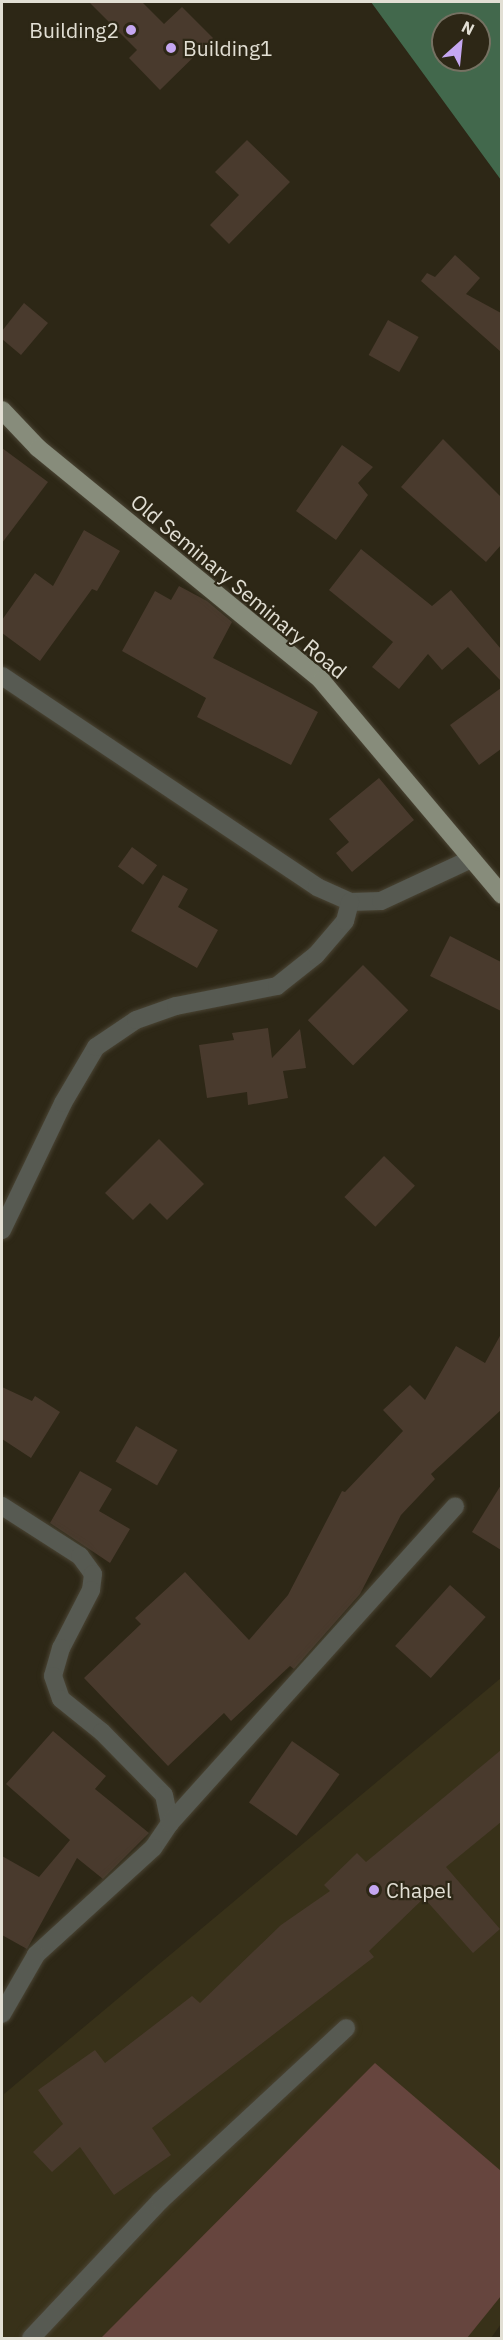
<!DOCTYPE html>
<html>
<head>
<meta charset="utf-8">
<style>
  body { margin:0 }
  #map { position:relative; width:503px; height:2340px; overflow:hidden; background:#2d2716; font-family:"IBM Plex Sans",sans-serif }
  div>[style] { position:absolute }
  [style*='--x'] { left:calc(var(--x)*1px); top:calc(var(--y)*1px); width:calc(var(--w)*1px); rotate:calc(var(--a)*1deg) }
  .built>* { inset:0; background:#383119 }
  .green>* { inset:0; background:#66453e }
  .water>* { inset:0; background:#42684c }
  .building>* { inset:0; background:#493a2d; transform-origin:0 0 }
  .roads { filter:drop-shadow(0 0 2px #4a4434) drop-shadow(0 0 2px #4a4434) }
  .minor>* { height:18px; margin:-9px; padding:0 9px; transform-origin:9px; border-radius:9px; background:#575a52 }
  .major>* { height:18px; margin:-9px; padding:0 9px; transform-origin:9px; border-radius:9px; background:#878c7b }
  .dots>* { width:16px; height:16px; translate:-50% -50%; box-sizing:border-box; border:3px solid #2d2716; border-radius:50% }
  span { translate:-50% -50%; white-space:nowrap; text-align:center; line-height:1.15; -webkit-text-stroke:4.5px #2d2716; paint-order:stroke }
  .poi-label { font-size:21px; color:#e2dfd4 }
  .right { translate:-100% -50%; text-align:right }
  .left { translate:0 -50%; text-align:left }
  .street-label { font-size:21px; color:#e2dfd4 }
  .frame { position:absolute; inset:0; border:3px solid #e2dfd4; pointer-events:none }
  .north { position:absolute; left:431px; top:12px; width:60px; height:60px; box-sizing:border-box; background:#2d2716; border:2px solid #757162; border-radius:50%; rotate:27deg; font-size:16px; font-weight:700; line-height:24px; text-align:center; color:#e2dfd4 }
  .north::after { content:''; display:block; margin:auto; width:21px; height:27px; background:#c5a7f1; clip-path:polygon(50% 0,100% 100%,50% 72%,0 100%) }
</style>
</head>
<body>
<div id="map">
  <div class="built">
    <i style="clip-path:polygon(501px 1678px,501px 2324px,491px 2338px,2px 2338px,4px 2094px)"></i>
  </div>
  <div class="green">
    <i style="clip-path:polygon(375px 2063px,501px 2171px,501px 2296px,467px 2338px,101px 2338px)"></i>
  </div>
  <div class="water">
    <i style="clip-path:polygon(evenodd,371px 2px,501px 2px,501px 180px,371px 2px,443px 24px,479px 24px,479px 60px,443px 60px,443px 24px)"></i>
  </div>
  <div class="building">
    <i style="clip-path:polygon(89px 2px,142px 2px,164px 24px,182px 7px,213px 38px,160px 90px,129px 58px,137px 50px)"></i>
    <i style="clip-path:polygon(247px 140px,290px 182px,229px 244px,210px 225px,239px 195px,215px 172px)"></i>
    <i style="clip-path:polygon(455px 255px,480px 278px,466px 294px,501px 313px,501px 352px,421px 281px,427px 273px,435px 277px)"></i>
    <i style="clip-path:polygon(24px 303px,48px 323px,21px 355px,2px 339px,2px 331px)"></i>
    <i style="left:388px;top:320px;width:35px;height:40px;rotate:29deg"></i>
    <i style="clip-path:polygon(443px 439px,501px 497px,501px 545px,486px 562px,401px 487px)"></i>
    <i style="clip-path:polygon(342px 445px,373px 467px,358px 483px,368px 495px,336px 540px,296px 511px)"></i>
    <i style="clip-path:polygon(2px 448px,48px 482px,2px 543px)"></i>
    <i style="clip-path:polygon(84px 530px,120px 551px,97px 591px,92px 589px,40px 661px,2px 633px,2px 620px,35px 573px,53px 586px)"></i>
    <i style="clip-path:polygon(361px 549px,432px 606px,451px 590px,501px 649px,501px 681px,468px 647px,442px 670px,428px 654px,399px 689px,372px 667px,393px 642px,329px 590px)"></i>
    <i style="clip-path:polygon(179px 586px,207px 601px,232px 622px,213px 658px,318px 712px,291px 765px,197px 717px,206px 698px,122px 651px,155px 591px,171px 600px)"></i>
    <i style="clip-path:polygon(501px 688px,501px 749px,479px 765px,450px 725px)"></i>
    <i style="clip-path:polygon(379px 778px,414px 820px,352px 872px,336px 853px,349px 842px,329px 819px)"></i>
    <i style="left:132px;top:847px;width:31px;height:24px;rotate:36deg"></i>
    <i style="clip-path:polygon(163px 875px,188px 889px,178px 907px,218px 930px,197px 968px,131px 931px)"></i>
    <i style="clip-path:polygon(450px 936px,501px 962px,501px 1011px,430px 976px)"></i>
    <i style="left:363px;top:965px;width:64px;height:78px;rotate:45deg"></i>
    <i style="clip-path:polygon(268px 1028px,272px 1058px,300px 1029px,306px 1068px,283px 1071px,288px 1098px,248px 1105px,247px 1092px,207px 1098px,199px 1045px,234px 1040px,232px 1033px)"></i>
    <i style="clip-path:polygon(159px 1139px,204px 1184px,167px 1220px,150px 1203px,133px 1220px,105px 1193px)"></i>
    <i style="left:384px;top:1156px;width:43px;height:57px;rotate:44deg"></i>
    <i style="clip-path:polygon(501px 1334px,501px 1410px,431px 1474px,435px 1479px,401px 1515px,360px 1594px,294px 1669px,290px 1666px,231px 1721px,224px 1713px,168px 1766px,84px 1678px,141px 1624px,135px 1618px,185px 1572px,249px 1640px,288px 1595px,342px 1491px,345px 1492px,403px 1431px,383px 1410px,410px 1385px,425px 1400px,456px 1346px,485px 1363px)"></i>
    <i style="clip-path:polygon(2px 1387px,32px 1401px,35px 1396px,60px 1412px,31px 1458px,2px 1439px)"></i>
    <i style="left:136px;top:1426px;width:48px;height:41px;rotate:30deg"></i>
    <i style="clip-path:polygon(80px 1471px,112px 1489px,99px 1511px,130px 1529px,110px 1563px,50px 1523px)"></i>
    <i style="clip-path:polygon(501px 1485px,501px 1550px,472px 1532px)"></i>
    <i style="left:450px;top:1585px;width:48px;height:82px;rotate:42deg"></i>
    <i style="clip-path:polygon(53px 1731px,106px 1776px,95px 1789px,149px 1833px,103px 1879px,77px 1858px,27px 1949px,2px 1935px,2px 1856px,39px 1877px,70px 1840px,6px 1784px)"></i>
    <i style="left:292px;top:1741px;width:58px;height:75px;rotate:35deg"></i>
    <i style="clip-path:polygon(501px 1750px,501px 1822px,446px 1867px,500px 1929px,473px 1953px,424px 1898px,369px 1951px,374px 1957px,152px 2128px,171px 2155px,114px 2195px,80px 2147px,52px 2172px,33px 2152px,63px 2124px,38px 2090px,95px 2050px,105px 2063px,192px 1996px,200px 2003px,281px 1925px,330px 1891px,324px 1885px,357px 1853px,366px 1862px)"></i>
  </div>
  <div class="roads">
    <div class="minor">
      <i style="--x:2;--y:676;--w:379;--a:33.8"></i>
      <i style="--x:317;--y:887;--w:36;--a:24"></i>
      <i style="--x:350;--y:902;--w:31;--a:-2"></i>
      <i style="--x:381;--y:901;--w:97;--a:-25"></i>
      <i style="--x:2;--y:1230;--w:141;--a:-64.3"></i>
      <i style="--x:63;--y:1103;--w:65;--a:-59.5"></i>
      <i style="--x:96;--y:1047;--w:48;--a:-34"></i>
      <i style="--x:136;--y:1020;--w:42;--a:-19.3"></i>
      <i style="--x:176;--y:1006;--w:103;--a:-11.2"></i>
      <i style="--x:277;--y:986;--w:50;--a:-38.5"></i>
      <i style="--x:316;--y:955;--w:45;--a:-49.5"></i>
      <i style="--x:345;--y:921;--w:20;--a:-75"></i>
      <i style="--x:2;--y:1506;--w:93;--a:32.7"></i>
      <i style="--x:80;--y:1556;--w:22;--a:54"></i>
      <i style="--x:93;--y:1574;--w:16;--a:97"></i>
      <i style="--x:91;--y:1590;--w:65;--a:117.3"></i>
      <i style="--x:61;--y:1648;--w:29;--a:106"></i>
      <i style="--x:53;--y:1676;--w:24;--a:71"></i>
      <i style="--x:61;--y:1699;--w:53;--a:38.8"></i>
      <i style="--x:102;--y:1732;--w:88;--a:45.5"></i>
      <i style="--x:164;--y:1795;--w:29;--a:78"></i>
      <i style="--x:170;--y:1823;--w:30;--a:124"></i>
      <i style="--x:153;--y:1848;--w:159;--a:137.6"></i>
      <i style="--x:36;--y:1955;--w:68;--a:120"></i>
      <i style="--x:170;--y:1823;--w:426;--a:-48"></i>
      <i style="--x:31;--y:2338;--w:188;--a:-46.7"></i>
      <i style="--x:160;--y:2201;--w:254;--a:-42.9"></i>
    </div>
    <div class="major">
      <i style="--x:2;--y:410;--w:52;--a:46.5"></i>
      <i style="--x:38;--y:448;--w:366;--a:39.3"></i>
      <i style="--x:321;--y:680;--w:281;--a:49.9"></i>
    </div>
  </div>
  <div class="dots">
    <i style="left:131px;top:30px;background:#c5a7f1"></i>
    <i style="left:171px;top:48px;background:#c5a7f1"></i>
    <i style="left:374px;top:1890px;background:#c5a7f1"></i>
  </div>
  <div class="poi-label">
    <span class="right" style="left:119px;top:30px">Building2</span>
    <span class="left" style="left:183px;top:48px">Building1</span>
    <span class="left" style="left:386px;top:1890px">Chapel</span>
  </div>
  <div class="street-label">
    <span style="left:239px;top:586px;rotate:40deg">Old Seminary Seminary Road</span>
  </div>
  <div class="frame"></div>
  <div class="north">N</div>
</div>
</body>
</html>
